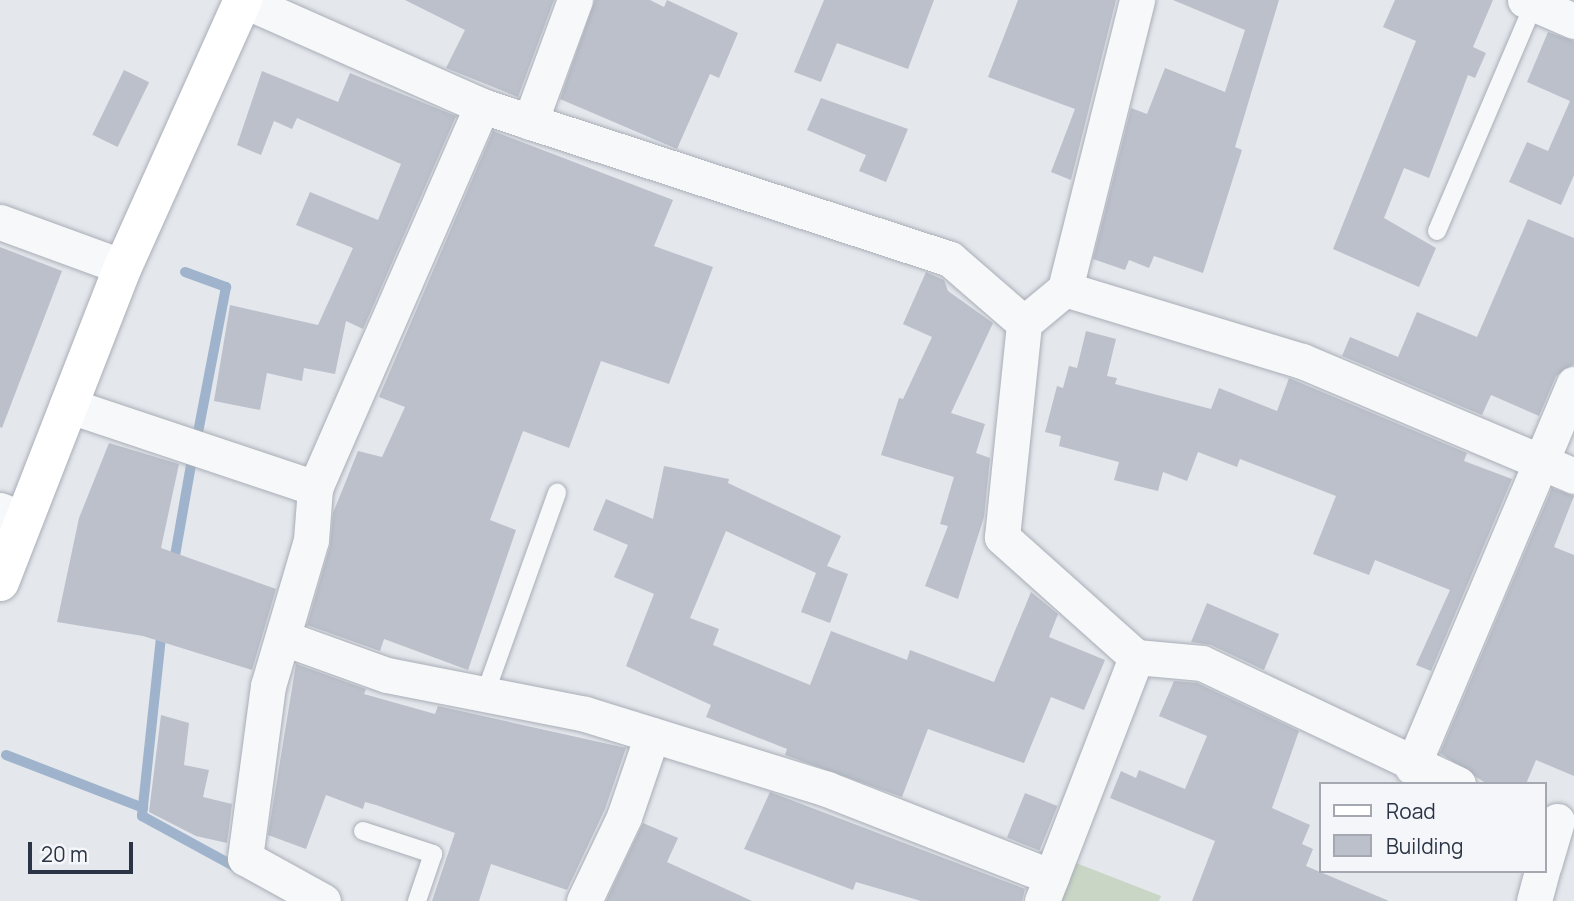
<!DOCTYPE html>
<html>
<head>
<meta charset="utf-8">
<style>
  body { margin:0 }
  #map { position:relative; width:1574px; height:901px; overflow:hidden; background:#e4e7ec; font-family:Manrope,sans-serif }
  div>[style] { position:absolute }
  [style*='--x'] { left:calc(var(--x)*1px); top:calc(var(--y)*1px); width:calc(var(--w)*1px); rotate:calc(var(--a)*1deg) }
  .green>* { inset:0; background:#c9d6c5 }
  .stream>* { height:10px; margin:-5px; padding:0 5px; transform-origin:5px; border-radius:5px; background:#9fb4cc }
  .building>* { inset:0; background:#bbc0ca; transform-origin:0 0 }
  .roads { filter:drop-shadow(0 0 2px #a9aeb7) drop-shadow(0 0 2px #a9aeb7) }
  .lane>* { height:18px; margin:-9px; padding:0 9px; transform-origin:9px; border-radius:9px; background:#f7f8fa }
  .street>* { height:35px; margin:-17.5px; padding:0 17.5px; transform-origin:17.5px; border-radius:17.5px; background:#f7f8fa }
  .secondary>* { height:38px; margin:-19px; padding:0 19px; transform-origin:19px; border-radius:19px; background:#fff }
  span { translate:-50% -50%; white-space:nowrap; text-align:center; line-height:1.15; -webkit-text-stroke:5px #f4f6f9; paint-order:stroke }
  .legend { position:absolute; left:1319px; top:782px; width:228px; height:91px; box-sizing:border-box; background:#f4f6f9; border:2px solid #a4a8b1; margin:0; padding:9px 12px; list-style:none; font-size:21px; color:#2b3445 }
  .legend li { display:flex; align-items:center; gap:14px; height:35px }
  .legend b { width:35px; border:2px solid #a4a8b1 }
  .scale { position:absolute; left:28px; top:842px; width:105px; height:32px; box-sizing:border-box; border:4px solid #2b3445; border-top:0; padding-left:9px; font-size:21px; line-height:24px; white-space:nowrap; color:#2b3445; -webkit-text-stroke:5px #f4f6f9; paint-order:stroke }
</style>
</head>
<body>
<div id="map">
  <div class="green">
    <i style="clip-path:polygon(1076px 863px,1161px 896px,1159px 901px,1061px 901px)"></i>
  </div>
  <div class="stream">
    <i style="--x:185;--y:272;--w:44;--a:20.1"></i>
    <i style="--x:226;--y:287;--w:148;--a:100.9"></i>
    <i style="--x:173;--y:567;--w:110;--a:-80"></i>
    <i style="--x:162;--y:628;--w:189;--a:96.1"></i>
    <i style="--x:142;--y:816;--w:113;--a:28.6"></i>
    <i style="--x:6;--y:755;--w:147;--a:21.1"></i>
  </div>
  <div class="building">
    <i style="clip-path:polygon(405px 0,554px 0,518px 97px,446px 68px,465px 30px)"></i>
    <i style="clip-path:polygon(595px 0,650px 0,664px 7px,667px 0,738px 33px,719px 78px,710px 74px,677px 149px,560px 99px)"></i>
    <i style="clip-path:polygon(824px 0,934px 0,908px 69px,837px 43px,821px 82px,794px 72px)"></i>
    <i style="clip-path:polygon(1018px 0,1116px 0,1071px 180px,1051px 172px,1075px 109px,988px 77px)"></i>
    <i style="clip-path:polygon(1173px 0,1279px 0,1235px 147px,1242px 150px,1203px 273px,1154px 256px,1149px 268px,1129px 260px,1125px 270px,1093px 259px,1131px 108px,1147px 114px,1165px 68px,1225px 92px,1245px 30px)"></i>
    <i style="clip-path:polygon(1395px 0,1493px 0,1473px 47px,1486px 53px,1475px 78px,1468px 75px,1429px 178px,1404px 168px,1384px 218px,1436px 248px,1419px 287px,1333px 249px,1416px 41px,1383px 27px)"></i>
    <i style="clip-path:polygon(1548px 32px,1574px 41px,1574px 175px,1561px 205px,1509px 182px,1527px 142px,1548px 151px,1570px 101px,1527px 82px)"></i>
    <i style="left:124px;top:70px;width:28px;height:72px;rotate:26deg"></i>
    <i style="clip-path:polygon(262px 71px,338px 102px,350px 73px,456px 116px,363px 329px,346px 321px,335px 374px,304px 368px,302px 381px,267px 373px,260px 410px,214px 401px,230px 305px,318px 325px,353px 248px,296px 225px,310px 192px,378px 220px,401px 164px,297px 118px,292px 129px,274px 121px,261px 155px,237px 145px)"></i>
    <i style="clip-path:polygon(821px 98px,908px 129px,886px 182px,859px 171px,866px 155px,807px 130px)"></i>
    <i style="clip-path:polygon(493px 131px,673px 200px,654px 246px,713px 267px,669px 384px,601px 361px,569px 448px,523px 431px,490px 520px,516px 530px,468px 670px,384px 639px,380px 651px,307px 625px,330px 546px,333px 513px,358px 451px,382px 457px,405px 407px,379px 397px)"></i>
    <i style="clip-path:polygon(1528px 219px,1574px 238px,1574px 364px,1556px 376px,1539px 416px,1491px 395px,1482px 415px,1342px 356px,1350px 337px,1398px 357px,1417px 312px,1477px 337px)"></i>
    <i style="clip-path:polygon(0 247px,62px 271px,2px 428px,0 427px)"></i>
    <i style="clip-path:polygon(926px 272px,944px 280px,948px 291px,993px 323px,951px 413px,985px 424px,976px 453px,990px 458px,984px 517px,958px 599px,925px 586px,948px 526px,940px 524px,954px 477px,881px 455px,899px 398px,903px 399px,932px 337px,903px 324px)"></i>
    <i style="clip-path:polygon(1086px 331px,1116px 339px,1107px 376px,1117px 378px,1115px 384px,1211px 409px,1219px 388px,1277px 411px,1289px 378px,1467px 453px,1464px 461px,1512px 479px,1431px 671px,1416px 665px,1450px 590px,1375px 560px,1369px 575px,1313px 554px,1336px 496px,1240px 459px,1237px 467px,1198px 452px,1187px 481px,1163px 472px,1158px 491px,1114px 480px,1119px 462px,1059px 446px,1061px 436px,1045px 432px,1057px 386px,1063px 388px,1069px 366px,1077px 368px)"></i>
    <i style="clip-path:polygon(109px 443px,179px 464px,161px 548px,276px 589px,252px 670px,143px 636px,57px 622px,79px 518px)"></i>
    <i style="clip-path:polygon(664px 466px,729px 479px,728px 483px,841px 536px,827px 566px,848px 574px,830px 623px,801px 612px,816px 573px,726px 531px,690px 618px,719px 629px,713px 645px,810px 685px,831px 631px,907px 660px,910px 650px,994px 682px,1031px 592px,1058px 614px,1049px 637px,1105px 660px,1084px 710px,1051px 697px,1024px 763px,928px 729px,902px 797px,785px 755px,787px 749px,706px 717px,711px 705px,626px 666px,654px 594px,614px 577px,628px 545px,593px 530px,606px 499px,653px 519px)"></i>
    <i style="clip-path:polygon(1552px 488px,1574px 496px,1554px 547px,1574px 555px,1574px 776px,1536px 760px,1526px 784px,1487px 784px,1440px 753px)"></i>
    <i style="clip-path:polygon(1207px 603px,1279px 634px,1264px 670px,1211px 645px,1191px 642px)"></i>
    <i style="clip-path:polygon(296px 664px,366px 689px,364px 694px,435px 714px,438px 706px,626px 748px,605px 809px,567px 890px,491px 864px,479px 901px,432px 901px,455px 833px,376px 805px,365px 802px,363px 809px,326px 795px,306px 849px,268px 835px)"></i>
    <i style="clip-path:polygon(1174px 681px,1197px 683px,1299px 731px,1272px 808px,1310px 825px,1302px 844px,1313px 849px,1306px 866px,1389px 901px,1192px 901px,1215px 841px,1110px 798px,1121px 771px,1136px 778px,1139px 770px,1185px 789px,1207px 736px,1159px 716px)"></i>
    <i style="clip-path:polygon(161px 715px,189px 723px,184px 765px,209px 770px,203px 797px,232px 804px,227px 843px,196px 836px,149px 812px)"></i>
    <i style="clip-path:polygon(770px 792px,1025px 889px,1022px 901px,921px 901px,856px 882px,853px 890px,744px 849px)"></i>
    <i style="left:1025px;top:793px;width:35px;height:48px;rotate:22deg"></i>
    <i style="clip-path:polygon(643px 823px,678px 838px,667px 862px,752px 901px,606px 901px)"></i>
  </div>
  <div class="roads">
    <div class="lane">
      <i style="--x:1437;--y:231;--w:247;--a:-66.9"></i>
      <i style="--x:485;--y:694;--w:214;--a:-70.3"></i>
      <i style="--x:363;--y:831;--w:74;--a:18.2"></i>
      <i style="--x:433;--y:854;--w:50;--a:108.8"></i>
    </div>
    <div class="street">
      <i style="--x:243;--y:0;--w:261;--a:23.9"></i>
      <i style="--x:482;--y:106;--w:492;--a:18.1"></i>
      <i style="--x:950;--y:259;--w:98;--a:40.9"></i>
      <i style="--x:1525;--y:0;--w:53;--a:23.2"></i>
      <i style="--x:530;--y:122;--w:130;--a:-69.8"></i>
      <i style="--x:0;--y:222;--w:131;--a:20.1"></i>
      <i style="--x:1065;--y:289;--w:298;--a:-76"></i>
      <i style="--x:67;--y:405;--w:262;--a:18.5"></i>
      <i style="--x:0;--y:510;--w:26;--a:21"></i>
      <i style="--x:284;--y:638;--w:109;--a:19.8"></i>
      <i style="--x:387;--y:675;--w:202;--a:11.1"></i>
      <i style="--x:585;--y:714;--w:253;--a:17.2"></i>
      <i style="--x:827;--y:789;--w:241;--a:21.4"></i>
      <i style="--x:1412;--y:767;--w:416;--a:-67.1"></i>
      <i style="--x:1458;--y:784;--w:283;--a:-154.7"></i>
      <i style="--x:1202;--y:663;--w:66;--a:-174.8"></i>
      <i style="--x:1136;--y:657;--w:180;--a:-138.2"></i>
      <i style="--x:1002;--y:537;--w:215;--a:-84.1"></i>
      <i style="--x:1024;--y:323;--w:53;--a:-39.7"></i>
      <i style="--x:1065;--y:289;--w:248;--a:16.9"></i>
      <i style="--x:1302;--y:361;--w:295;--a:22.9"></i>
      <i style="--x:1544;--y:865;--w:46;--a:-73.5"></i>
      <i style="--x:323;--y:901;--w:89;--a:-151.1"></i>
      <i style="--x:245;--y:858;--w:174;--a:-82.4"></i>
      <i style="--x:268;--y:686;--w:152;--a:-73.6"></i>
      <i style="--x:311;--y:540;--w:52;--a:-85.6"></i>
      <i style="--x:315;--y:488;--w:417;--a:-66.4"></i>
      <i style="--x:584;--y:901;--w:93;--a:-64.5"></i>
      <i style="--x:624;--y:817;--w:87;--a:-71.1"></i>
      <i style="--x:1042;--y:901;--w:261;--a:-68.9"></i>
      <i style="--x:1534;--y:901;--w:31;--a:-75"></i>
    </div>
    <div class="secondary">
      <i style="--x:0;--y:582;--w:338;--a:-68.7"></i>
      <i style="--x:123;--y:267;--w:293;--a:-65.8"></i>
    </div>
  </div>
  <ul class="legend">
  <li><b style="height:9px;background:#fff"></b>Road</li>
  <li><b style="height:19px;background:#bbc0ca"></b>Building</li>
  </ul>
  <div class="scale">20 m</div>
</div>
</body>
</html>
